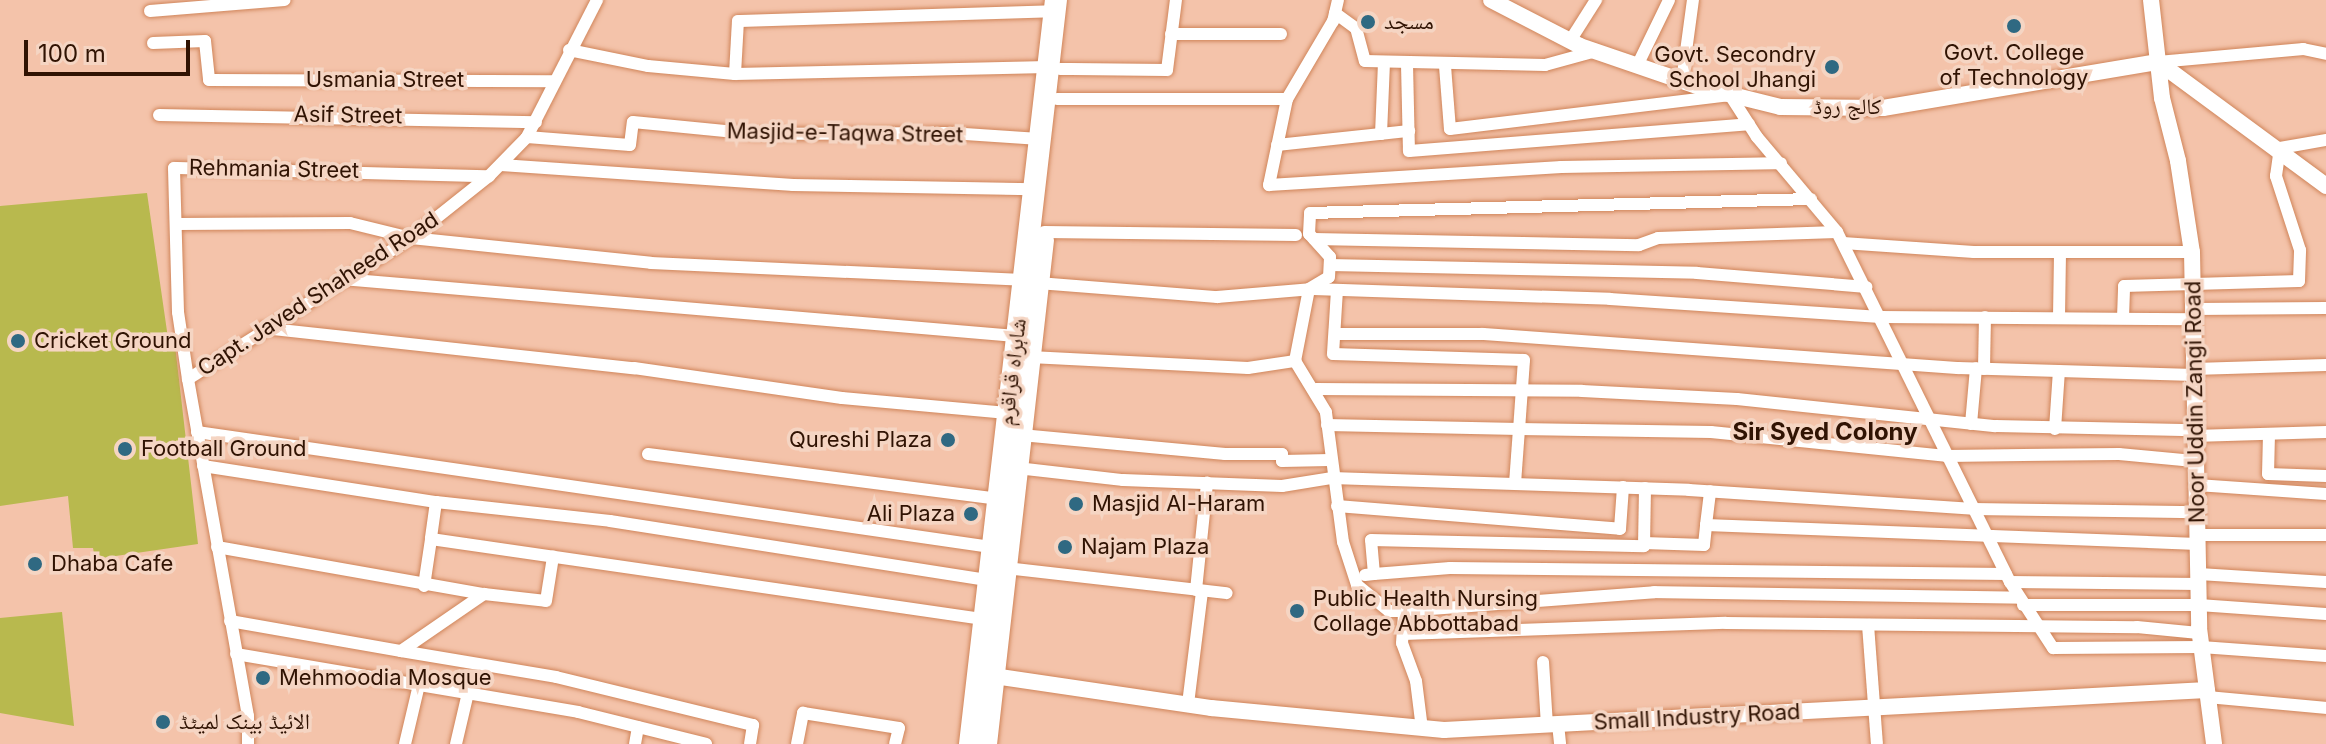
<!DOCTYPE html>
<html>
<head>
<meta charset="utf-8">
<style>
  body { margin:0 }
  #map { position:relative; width:2326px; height:744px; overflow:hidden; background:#f4c3aa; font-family:Inter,"Noto Naskh Arabic",sans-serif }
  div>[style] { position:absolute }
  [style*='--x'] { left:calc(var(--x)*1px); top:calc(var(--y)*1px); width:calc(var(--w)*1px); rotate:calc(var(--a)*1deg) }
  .green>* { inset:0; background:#b8b94e }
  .roads { filter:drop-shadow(0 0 2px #d0855a) drop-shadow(0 0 2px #d0855a) }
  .street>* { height:12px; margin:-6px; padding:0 6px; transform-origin:6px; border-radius:6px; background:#fff }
  .secondary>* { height:16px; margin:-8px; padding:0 8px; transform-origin:8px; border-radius:8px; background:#fff }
  .highway>* { height:22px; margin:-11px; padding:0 11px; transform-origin:11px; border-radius:11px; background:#fff }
  .dots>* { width:22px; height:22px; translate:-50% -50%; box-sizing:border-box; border:4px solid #f5d5c3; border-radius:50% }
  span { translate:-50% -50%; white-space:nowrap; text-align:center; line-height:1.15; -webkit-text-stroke:7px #f5d5c3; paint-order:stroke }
  .poi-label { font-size:22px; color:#301303 }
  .left { translate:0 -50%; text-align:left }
  .right { translate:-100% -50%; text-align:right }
  .street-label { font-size:22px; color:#301303 }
  .neighbourhood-label { font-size:24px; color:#301303; font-weight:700 }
  .scale { position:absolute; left:24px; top:40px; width:166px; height:36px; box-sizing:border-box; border:4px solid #301303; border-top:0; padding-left:10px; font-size:24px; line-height:28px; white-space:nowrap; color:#301303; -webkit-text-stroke:6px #f5d5c3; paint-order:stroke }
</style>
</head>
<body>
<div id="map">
  <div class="green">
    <i style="clip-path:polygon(147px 193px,169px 345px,175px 345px,198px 544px,95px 559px,93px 548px,73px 548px,68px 496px,0 506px,0 206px)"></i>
    <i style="clip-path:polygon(62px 612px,74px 726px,0 713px,0 618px)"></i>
  </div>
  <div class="roads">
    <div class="street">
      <i style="--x:1338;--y:0;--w:22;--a:103"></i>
      <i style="--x:1333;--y:21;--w:91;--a:120.5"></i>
      <i style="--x:1287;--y:99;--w:88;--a:101.8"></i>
      <i style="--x:1269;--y:185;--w:293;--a:-3.5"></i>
      <i style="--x:1561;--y:167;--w:220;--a:-1"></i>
      <i style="--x:150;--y:11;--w:135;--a:-4.7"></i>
      <i style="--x:1335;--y:13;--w:26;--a:36"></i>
      <i style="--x:1356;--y:28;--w:34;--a:75"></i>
      <i style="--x:1365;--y:61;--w:180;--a:1.3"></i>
      <i style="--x:1545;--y:65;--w:53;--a:-15.4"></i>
      <i style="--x:1171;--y:34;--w:110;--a:0"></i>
      <i style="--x:1570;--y:41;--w:49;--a:-57.6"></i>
      <i style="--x:153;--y:43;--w:52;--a:-2.2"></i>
      <i style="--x:205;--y:41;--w:39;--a:84"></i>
      <i style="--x:209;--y:80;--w:346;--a:0.2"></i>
      <i style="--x:569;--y:50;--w:81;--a:11.4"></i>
      <i style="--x:648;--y:66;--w:87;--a:5.3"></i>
      <i style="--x:735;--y:74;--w:313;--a:-1.3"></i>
      <i style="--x:2158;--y:62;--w:146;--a:-5.1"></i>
      <i style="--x:2303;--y:49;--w:24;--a:12"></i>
      <i style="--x:1407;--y:64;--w:87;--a:88.7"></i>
      <i style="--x:1409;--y:151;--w:341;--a:-4.5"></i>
      <i style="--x:1445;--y:66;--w:63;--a:85.5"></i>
      <i style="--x:1450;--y:129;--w:282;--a:-6.9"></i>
      <i style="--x:1730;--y:95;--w:50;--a:57.3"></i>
      <i style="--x:1757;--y:137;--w:124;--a:49.9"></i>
      <i style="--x:1837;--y:232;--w:390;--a:63.7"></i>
      <i style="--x:2010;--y:582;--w:79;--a:56.9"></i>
      <i style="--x:2053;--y:648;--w:148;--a:-0.4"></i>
      <i style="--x:2201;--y:647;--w:125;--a:4.1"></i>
      <i style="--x:1637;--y:66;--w:73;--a:-64.1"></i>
      <i style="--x:1060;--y:69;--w:107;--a:0.5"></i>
      <i style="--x:1167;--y:70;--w:71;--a:-82.7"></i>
      <i style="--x:735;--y:74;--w:53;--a:-86.8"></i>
      <i style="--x:738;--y:21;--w:316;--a:-1.8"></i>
      <i style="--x:1682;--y:81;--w:82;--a:-82.3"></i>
      <i style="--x:1057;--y:99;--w:230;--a:0"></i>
      <i style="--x:159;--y:115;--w:377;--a:1.1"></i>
      <i style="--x:1381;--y:134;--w:72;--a:-87.6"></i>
      <i style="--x:527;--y:137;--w:103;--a:4.4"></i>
      <i style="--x:630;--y:145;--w:23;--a:-83"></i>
      <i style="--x:633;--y:122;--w:123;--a:5.6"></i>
      <i style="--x:755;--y:134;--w:195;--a:-0.3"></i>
      <i style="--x:950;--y:133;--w:90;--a:3.8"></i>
      <i style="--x:1277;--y:145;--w:133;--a:-6.1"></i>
      <i style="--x:501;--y:165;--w:293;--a:3.9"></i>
      <i style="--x:793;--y:185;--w:241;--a:1"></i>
      <i style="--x:176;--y:224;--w:174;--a:-0.3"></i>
      <i style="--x:350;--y:223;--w:63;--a:13.8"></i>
      <i style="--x:411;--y:238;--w:241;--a:5.9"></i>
      <i style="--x:651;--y:263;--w:372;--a:2.6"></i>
      <i style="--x:1044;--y:232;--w:252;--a:0.7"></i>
      <i style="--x:1314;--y:239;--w:325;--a:1.1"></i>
      <i style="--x:1639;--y:245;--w:20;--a:-20"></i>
      <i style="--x:1658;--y:238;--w:179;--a:-1.9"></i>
      <i style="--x:1843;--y:243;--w:131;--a:3.9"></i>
      <i style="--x:1974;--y:252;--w:218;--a:0"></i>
      <i style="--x:1330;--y:265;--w:367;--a:1.2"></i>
      <i style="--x:1697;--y:273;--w:170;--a:4.7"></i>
      <i style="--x:342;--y:279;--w:676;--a:4.83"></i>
      <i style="--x:1038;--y:283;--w:180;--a:4.5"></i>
      <i style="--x:1217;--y:297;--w:96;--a:-4.8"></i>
      <i style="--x:1313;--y:289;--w:297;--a:1.9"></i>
      <i style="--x:1610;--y:299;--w:271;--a:3.8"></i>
      <i style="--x:1880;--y:317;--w:314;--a:0.4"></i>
      <i style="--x:1337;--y:290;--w:64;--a:93.6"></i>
      <i style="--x:1333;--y:354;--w:191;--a:1.8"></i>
      <i style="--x:1524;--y:360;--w:69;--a:94.1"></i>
      <i style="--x:1519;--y:429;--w:192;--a:0.9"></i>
      <i style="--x:1711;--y:432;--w:236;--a:5.8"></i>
      <i style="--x:1946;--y:456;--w:173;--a:-0.7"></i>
      <i style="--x:2119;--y:454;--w:75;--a:5.3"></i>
      <i style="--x:2194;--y:309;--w:132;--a:-0.4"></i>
      <i style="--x:2059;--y:317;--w:65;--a:-89.1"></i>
      <i style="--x:2123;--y:318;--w:32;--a:-88"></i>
      <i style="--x:2124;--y:286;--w:175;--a:-1.6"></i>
      <i style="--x:2299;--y:281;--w:31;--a:-88"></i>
      <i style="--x:2300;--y:250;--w:78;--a:-108"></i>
      <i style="--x:2276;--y:176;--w:28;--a:-82"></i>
      <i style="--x:2280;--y:148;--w:47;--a:-9.9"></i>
      <i style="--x:263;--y:328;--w:373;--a:6.2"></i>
      <i style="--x:634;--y:368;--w:210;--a:8.2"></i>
      <i style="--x:842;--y:398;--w:166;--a:5.2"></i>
      <i style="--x:1335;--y:334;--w:148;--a:0"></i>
      <i style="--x:1483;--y:334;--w:476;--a:4.1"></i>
      <i style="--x:1958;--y:368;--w:236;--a:1.7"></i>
      <i style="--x:1030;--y:357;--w:218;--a:2.9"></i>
      <i style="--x:1248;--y:368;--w:48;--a:-8.5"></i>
      <i style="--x:1984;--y:369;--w:52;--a:-88.9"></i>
      <i style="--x:2194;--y:369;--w:132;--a:-1.7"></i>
      <i style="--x:188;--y:379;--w:68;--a:-98.5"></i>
      <i style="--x:178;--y:312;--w:144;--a:-91.6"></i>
      <i style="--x:174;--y:168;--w:315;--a:1.5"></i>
      <i style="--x:1316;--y:389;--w:266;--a:0.4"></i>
      <i style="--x:1582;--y:391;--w:155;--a:3"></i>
      <i style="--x:1737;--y:399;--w:260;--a:6"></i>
      <i style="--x:1996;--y:426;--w:198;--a:1.2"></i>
      <i style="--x:1971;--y:424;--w:56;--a:-84.9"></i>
      <i style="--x:1327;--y:425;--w:192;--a:1.2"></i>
      <i style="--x:1519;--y:429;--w:54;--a:94.2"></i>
      <i style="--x:2055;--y:429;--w:58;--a:-86.1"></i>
      <i style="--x:197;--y:432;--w:802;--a:8.24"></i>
      <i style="--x:2269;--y:434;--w:40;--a:91.4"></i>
      <i style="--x:2268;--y:474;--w:58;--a:2"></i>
      <i style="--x:1021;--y:435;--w:205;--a:5.3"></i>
      <i style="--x:1225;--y:454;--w:57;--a:0"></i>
      <i style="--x:1282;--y:454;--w:7;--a:90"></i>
      <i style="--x:1282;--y:461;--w:48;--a:-1.2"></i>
      <i style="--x:2194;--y:436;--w:132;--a:-1.7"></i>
      <i style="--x:648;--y:454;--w:352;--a:7.3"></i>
      <i style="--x:203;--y:466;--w:236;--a:8.8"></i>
      <i style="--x:436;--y:502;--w:37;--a:98"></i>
      <i style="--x:431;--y:539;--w:558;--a:8.25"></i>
      <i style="--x:1017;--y:468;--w:107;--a:6.5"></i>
      <i style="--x:1123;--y:480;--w:159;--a:2.2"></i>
      <i style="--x:1282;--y:486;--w:51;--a:-9.1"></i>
      <i style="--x:1332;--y:478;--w:357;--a:1.9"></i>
      <i style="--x:1689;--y:490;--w:285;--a:3.8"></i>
      <i style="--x:1973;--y:509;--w:225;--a:0.8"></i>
      <i style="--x:2197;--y:485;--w:129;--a:4"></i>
      <i style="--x:436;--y:502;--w:175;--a:6.2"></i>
      <i style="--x:610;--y:521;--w:383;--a:8.9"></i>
      <i style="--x:1337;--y:506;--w:284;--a:4.6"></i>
      <i style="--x:1620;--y:529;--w:42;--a:-85.9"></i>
      <i style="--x:1706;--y:525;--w:34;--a:-83"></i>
      <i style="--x:2198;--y:535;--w:128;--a:0"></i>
      <i style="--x:1644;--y:543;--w:60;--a:1.9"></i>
      <i style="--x:1704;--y:545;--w:20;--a:-84"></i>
      <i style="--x:1706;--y:525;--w:492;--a:2.2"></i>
      <i style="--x:217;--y:547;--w:271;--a:10"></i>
      <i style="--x:1006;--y:568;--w:222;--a:6.5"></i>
      <i style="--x:1374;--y:574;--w:76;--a:-4.5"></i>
      <i style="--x:1450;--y:568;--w:556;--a:0.62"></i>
      <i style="--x:2199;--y:574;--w:127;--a:3.6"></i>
      <i style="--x:1365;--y:575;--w:9;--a:-6"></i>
      <i style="--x:1374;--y:574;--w:34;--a:-95"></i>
      <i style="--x:1371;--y:540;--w:273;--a:1.3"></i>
      <i style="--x:1644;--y:546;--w:58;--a:-89"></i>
      <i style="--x:2010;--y:582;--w:189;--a:0.6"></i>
      <i style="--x:424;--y:586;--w:48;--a:-81.5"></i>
      <i style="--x:1196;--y:590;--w:108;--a:-84.1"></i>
      <i style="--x:2023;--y:605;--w:176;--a:0"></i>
      <i style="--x:2199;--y:605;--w:127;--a:4.1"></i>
      <i style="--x:1404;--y:611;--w:251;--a:-4.3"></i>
      <i style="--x:1654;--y:592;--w:364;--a:0.9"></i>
      <i style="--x:230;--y:621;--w:174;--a:10"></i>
      <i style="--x:401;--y:651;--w:101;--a:-34.5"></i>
      <i style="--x:484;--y:594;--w:62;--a:6.4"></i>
      <i style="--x:546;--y:601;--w:45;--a:-81"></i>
      <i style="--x:1868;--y:625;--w:119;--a:85.7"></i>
      <i style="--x:1403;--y:634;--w:323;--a:-2"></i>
      <i style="--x:1726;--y:623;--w:411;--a:0.6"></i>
      <i style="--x:2137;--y:627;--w:62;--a:5.5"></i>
      <i style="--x:401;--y:651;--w:157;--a:9.5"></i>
      <i style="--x:556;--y:677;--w:203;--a:13.7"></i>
      <i style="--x:753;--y:725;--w:19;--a:99"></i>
      <i style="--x:236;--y:654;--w:347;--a:9.6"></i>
      <i style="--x:578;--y:712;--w:132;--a:14"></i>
      <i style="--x:1543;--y:662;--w:63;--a:86.4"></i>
      <i style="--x:2208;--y:697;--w:119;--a:5.3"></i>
      <i style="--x:1188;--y:704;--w:114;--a:-82.9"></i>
      <i style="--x:1558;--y:724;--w:20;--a:84"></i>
      <i style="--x:1422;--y:729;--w:48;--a:-97.1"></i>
      <i style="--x:1416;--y:681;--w:40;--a:-110.2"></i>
      <i style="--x:1402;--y:643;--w:32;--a:-86"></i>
      <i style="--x:1404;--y:611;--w:15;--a:180"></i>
      <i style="--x:1389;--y:611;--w:41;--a:-140.9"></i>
      <i style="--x:1357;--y:585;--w:45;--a:-108"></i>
      <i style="--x:1343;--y:542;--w:131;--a:-97.5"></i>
      <i style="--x:1326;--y:412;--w:60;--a:-121.3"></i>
      <i style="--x:1295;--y:361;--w:73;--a:-79"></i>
      <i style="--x:1309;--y:289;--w:23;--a:-31"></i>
      <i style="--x:1329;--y:277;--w:20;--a:-87"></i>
      <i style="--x:1330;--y:257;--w:31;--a:-132"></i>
      <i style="--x:1309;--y:234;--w:21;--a:-87"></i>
      <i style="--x:1310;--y:213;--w:501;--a:-1.6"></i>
      <i style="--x:248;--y:744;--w:28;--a:-90"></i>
      <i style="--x:248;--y:716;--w:342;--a:-100.1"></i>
      <i style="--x:188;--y:379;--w:264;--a:-32.3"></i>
      <i style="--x:411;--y:238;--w:100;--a:-38.5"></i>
      <i style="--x:489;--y:176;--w:54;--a:-45.7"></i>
      <i style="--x:527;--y:137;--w:154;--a:-62.9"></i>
      <i style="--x:405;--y:744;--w:61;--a:-76.7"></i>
      <i style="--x:456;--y:744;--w:52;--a:-76.8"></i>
      <i style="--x:635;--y:744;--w:17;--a:-80"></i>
      <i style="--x:797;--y:744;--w:32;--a:-79"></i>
      <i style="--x:803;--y:713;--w:97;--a:8.9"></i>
      <i style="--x:899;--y:728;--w:16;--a:104"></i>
    </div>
    <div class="secondary">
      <i style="--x:1491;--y:0;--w:100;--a:27.3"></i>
      <i style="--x:1580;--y:46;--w:127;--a:18.9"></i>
      <i style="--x:1700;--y:87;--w:82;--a:14"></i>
      <i style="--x:1780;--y:107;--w:103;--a:0.6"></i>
      <i style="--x:1883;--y:108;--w:279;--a:-9.5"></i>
      <i style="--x:2151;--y:0;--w:99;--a:83.6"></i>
      <i style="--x:2162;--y:98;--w:65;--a:75.7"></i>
      <i style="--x:2178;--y:161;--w:92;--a:81.3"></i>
      <i style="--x:2192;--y:252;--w:376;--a:88.9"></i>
      <i style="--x:2199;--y:628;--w:117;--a:82.6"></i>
      <i style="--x:2158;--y:62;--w:209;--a:36.4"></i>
      <i style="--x:994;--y:676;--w:219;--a:8.4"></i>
      <i style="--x:1211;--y:708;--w:234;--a:5.4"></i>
      <i style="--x:1444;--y:730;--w:764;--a:-3"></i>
    </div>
    <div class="highway">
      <i style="--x:970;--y:744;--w:749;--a:-83.41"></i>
      <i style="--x:986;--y:744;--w:507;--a:-83.55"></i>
    </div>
  </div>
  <div class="dots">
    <i style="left:1368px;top:22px;background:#2f6982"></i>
    <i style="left:2014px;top:26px;background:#2f6982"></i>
    <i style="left:1832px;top:67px;background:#2f6982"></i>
    <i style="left:18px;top:341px;background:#2f6982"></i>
    <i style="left:948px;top:440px;background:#2f6982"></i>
    <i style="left:125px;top:449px;background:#2f6982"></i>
    <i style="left:1076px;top:504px;background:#2f6982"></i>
    <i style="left:971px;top:514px;background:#2f6982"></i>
    <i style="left:1065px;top:547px;background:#2f6982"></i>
    <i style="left:35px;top:564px;background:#2f6982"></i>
    <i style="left:1297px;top:611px;background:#2f6982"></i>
    <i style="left:263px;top:678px;background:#2f6982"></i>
    <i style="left:163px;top:722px;background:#2f6982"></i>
  </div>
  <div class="poi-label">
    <span class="left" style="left:1384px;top:22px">مسجد</span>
    <span style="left:2014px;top:65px">Govt. College<br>of Technology</span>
    <span class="right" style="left:1816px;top:67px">Govt. Secondry<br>School Jhangi</span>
    <span class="left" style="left:34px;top:341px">Cricket Ground</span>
    <span class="right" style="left:932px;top:440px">Qureshi Plaza</span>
    <span class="left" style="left:141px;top:449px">Football Ground</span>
    <span class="left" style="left:1092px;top:504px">Masjid Al-Haram</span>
    <span class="right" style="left:955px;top:514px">Ali Plaza</span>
    <span class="left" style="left:1081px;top:547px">Najam Plaza</span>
    <span class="left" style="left:51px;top:564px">Dhaba Cafe</span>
    <span class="left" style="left:1313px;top:611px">Public Health Nursing<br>Collage Abbottabad</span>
    <span class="left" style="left:279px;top:678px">Mehmoodia Mosque</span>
    <span class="left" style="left:179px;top:722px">الائیڈ بینک لمیٹڈ</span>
  </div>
  <div class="street-label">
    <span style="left:385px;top:80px">Usmania Street</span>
    <span style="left:1847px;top:107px">کالج روڈ</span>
    <span style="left:348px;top:115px;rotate:1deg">Asif Street</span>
    <span style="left:845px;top:133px;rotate:1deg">Masjid-e-Taqwa Street</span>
    <span style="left:274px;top:169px;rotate:1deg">Rehmania Street</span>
    <span style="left:318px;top:294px;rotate:-33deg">Capt. Javed Shaheed Road</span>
    <span style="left:1012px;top:372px;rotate:-83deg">شاہراہ قراقرم</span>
    <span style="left:2195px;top:402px;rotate:-91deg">Noor Uddin Zangi Road</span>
    <span style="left:1697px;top:717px;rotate:-3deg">Small Industry Road</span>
  </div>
  <div class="neighbourhood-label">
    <span style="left:1825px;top:432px">Sir Syed Colony</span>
  </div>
  <div class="scale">100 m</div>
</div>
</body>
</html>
